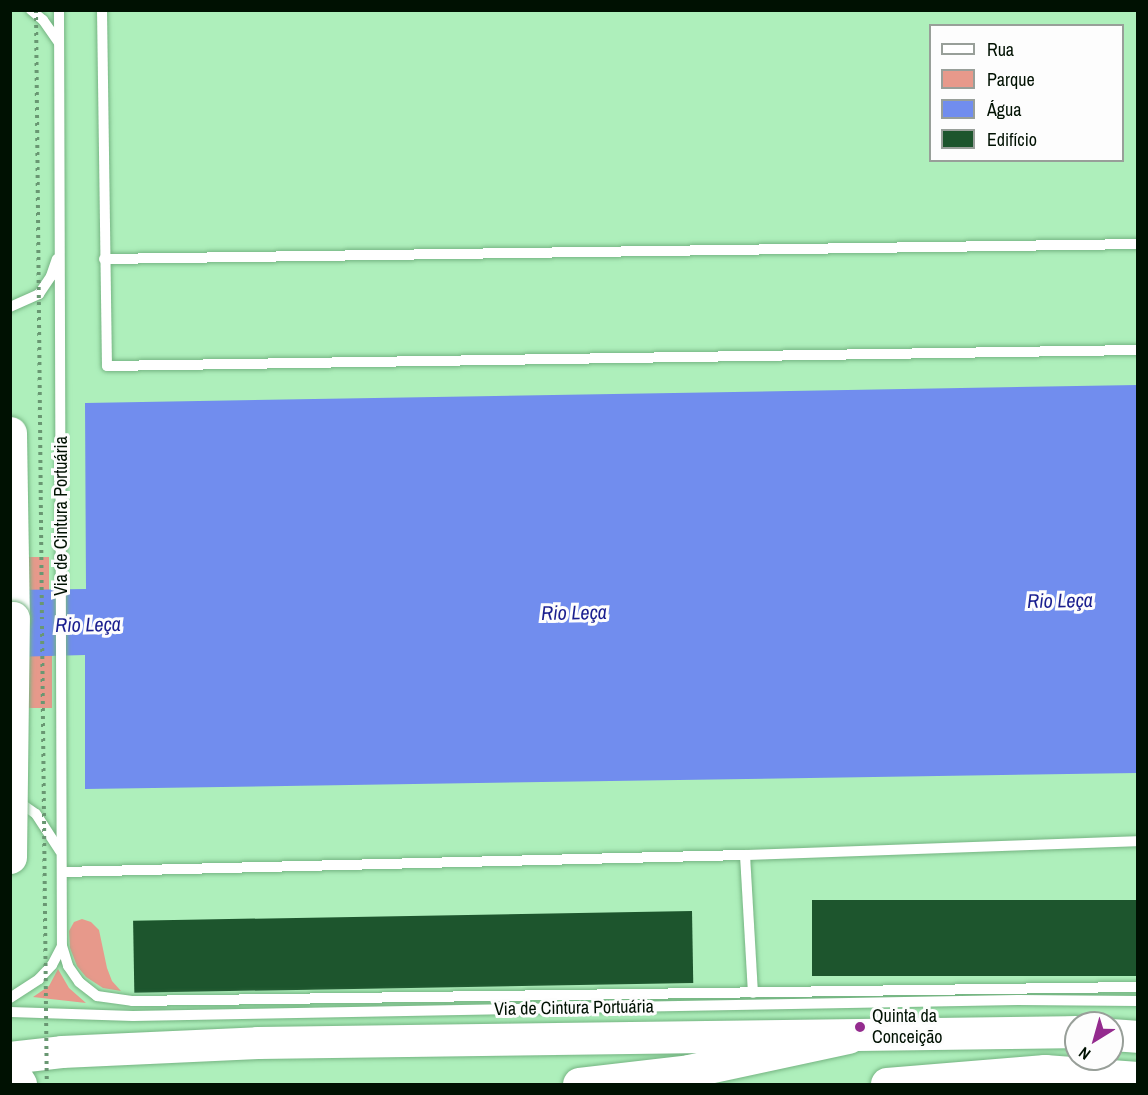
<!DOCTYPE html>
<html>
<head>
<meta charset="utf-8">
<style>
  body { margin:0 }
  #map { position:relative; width:1148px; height:1095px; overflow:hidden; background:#aeefbb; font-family:"Archivo Narrow",sans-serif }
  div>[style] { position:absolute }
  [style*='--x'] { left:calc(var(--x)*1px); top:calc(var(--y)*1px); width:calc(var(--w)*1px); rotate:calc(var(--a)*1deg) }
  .green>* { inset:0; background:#e7998b; transform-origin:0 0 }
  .water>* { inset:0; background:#718dee }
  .building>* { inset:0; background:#1d552d; transform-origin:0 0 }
  .roads { filter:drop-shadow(0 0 2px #75b482) drop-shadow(0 0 2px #75b482) }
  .lane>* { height:10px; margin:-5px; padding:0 5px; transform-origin:5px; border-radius:5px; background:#fff }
  .secondary>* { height:32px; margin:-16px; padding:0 16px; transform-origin:16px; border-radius:16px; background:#fff }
  .highway>* { height:33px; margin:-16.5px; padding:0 16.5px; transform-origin:16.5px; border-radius:16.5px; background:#fff }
  .path-bridge>* { height:4px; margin-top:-2px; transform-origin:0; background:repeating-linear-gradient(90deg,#699772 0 3px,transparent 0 7.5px) }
  .bridges { filter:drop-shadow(0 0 2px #75b482) drop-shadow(0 0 2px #75b482) }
  .highway-bridge>* { height:33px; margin:-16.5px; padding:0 16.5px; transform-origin:16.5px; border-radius:16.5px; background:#fff }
  .dots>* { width:16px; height:16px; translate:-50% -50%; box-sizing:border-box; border:3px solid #fdfdfd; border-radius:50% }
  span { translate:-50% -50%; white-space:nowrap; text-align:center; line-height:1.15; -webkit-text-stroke:6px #fdfdfd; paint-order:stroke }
  .street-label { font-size:18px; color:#001102 }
  .poi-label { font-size:18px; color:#001102 }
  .left { translate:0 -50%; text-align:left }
  .water-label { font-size:20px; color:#1a1f8f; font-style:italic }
  .frame { position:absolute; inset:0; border:12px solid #001102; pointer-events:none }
  .legend { position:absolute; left:929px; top:24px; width:195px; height:138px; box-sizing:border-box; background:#fdfdfd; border:2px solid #989f99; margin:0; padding:8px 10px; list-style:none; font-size:18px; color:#001102 }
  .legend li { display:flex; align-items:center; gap:12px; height:30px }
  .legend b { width:30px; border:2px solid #989f99 }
  .north { position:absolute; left:1064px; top:1011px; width:60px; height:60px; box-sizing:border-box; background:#fdfdfd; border:2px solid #989f99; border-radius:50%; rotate:217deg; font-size:16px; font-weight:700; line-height:24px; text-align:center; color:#001102 }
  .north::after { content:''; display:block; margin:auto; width:21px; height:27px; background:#942b8e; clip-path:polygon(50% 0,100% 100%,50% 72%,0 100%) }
</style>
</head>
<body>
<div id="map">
  <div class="green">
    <i style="left:10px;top:557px;width:39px;height:33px"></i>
    <i style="left:52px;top:655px;width:53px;height:41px;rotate:90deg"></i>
    <i style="clip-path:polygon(82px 919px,91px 922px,99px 930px,107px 968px,112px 981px,121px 991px,103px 988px,86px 977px,77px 966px,70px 948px,69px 931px,74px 922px)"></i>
    <i style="clip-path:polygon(58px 969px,69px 988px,86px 1003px,33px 997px,49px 986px)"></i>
  </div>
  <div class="water">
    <i style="clip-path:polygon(1137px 385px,1137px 773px,85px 789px,85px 655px,11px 657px,11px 590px,86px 589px,85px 403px)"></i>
  </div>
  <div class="building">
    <i style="left:1138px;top:900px;width:76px;height:326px;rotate:90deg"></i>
    <i style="left:692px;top:911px;width:72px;height:559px;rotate:89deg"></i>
  </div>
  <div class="roads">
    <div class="lane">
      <i style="--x:31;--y:10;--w:16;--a:40"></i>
      <i style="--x:43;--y:20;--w:28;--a:55"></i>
      <i style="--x:59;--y:10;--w:936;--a:89.82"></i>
      <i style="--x:62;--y:946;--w:21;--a:73"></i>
      <i style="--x:68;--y:966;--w:19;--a:55"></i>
      <i style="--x:79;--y:982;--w:23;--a:38"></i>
      <i style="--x:97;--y:996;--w:35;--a:8"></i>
      <i style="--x:132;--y:1001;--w:1006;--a:-0.8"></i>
      <i style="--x:102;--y:10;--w:356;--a:89.2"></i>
      <i style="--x:107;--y:366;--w:1031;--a:-0.89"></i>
      <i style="--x:104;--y:259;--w:1034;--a:-0.83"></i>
      <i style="--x:10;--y:307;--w:32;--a:-24"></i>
      <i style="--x:39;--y:294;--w:22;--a:-56"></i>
      <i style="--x:51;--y:276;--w:18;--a:-71"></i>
      <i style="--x:16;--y:800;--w:24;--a:35"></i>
      <i style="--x:36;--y:814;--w:44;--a:57"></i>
      <i style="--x:745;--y:855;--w:138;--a:86.7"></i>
      <i style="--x:62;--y:872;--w:683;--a:-1.43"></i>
      <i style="--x:745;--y:855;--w:393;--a:-2"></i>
      <i style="--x:10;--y:998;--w:35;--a:-33"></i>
      <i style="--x:39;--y:979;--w:19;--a:-47"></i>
      <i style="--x:52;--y:965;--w:21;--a:-62"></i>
      <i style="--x:10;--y:1012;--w:123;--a:1.9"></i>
      <i style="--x:133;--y:1016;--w:885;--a:-1.04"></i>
      <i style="--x:1018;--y:1000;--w:120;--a:0.5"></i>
    </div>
    <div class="secondary">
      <i style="--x:1112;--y:1035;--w:26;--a:4"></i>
      <i style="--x:10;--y:1058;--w:52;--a:-6.6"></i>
      <i style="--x:62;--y:1052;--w:196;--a:-2.6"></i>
      <i style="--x:258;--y:1043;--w:818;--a:-0.77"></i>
      <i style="--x:887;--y:1084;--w:159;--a:-4.7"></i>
      <i style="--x:1045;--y:1071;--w:93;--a:4.3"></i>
    </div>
    <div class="highway">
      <i style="--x:10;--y:433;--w:185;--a:89.1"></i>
      <i style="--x:10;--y:1068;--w:19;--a:58"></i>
      <i style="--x:579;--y:1084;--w:111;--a:-6.7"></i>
      <i style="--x:689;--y:1071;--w:163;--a:-12.1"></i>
    </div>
  </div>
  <div class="path-bridge">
    <i style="--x:36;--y:10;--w:609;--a:89.44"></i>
    <i style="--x:42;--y:626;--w:458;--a:89.4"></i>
  </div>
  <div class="bridges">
    <div class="highway-bridge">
      <i style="--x:10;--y:857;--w:239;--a:-89.3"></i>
    </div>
  </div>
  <div class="dots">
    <i style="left:860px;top:1027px;background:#942b8e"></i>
  </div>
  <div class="street-label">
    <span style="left:61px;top:516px;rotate:-90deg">Via de Cintura Portuária</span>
    <span style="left:574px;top:1008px;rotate:-1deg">Via de Cintura Portuária</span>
  </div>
  <div class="poi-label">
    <span class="left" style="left:872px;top:1027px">Quinta da<br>Conceição</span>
  </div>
  <div class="water-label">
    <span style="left:1060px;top:600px;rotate:-1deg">Rio Leça</span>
    <span style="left:574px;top:612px;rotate:-1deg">Rio Leça</span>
    <span style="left:88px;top:624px;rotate:-1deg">Rio Leça</span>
  </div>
  <div class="frame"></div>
  <ul class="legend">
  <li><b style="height:8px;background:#fff"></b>Rua</li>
  <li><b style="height:16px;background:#e7998b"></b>Parque</li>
  <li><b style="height:16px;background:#718dee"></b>Água</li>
  <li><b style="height:16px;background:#1d552d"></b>Edifício</li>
  </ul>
  <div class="north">N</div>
</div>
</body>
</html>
